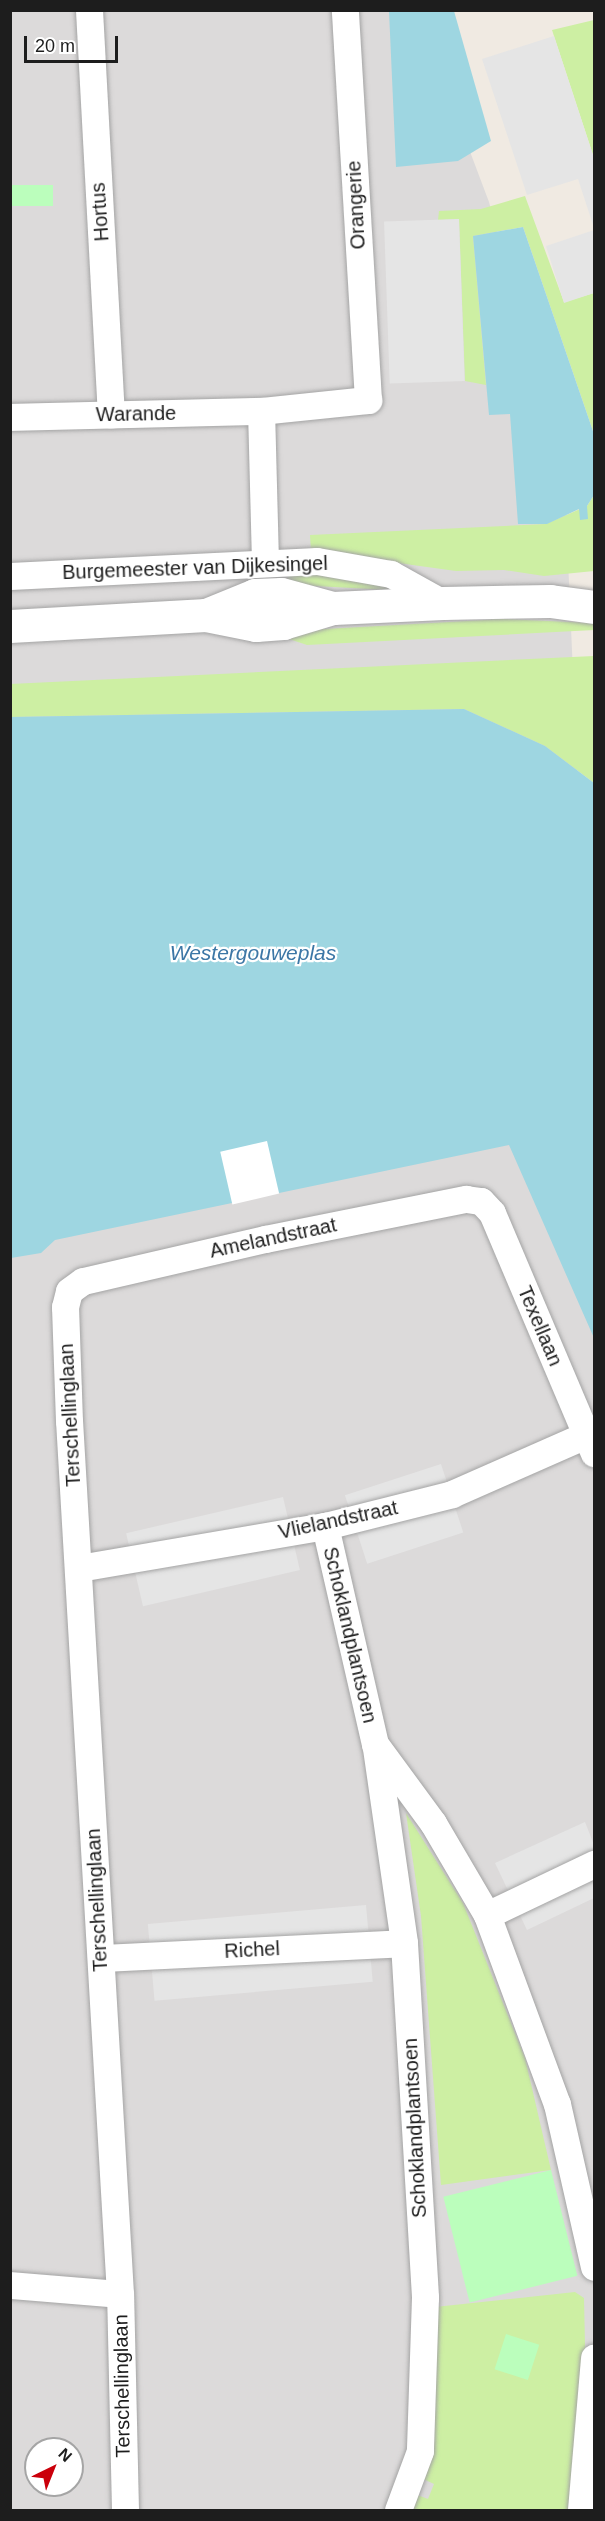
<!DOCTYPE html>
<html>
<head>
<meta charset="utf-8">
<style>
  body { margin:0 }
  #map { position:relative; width:605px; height:2521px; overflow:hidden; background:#f0eae2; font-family:Arial,sans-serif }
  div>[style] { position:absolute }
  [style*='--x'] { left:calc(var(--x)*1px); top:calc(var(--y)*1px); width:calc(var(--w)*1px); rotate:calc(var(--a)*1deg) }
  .residential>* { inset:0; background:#dcdada }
  .grass>* { inset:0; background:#cdefa3 }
  .park>* { inset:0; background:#bbfebc; transform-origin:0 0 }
  .parking>* { inset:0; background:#e5e5e5; transform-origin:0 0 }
  .water>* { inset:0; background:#9ed6e1 }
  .pier>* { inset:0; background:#fff; transform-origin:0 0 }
  .roads { filter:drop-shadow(0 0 2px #a4a4a4) drop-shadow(0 0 2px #a4a4a4) }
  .minor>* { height:27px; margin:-13.5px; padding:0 13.5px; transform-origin:13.5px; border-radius:13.5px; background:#fff }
  .tertiary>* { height:33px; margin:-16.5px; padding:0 16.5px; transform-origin:16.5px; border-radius:16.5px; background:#fff }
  span { translate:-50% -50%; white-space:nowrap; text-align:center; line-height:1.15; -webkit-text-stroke:4.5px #fff; paint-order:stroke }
  .street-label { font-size:20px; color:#1d1d1d }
  .water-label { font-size:21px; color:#3c77a6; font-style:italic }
  .frame { position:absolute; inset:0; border:12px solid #1d1d1d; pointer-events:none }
  .north { position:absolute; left:24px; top:2437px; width:60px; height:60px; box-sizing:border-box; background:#fff; border:2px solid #a5a5a5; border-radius:50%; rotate:43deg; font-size:16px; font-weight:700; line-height:24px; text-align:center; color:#1d1d1d }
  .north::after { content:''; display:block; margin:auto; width:21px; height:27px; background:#cb000b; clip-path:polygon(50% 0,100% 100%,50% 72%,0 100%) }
  .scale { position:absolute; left:24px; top:36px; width:94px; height:27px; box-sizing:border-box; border:3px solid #1d1d1d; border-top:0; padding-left:8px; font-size:18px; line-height:21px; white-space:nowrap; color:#1d1d1d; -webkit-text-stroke:4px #fff; paint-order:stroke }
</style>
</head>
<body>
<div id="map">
  <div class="residential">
    <i style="clip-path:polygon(evenodd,11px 11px,417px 11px,489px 202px,565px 492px,594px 1147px,594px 2510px,11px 2510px,11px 11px,36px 2449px,72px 2449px,72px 2485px,36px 2485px,36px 2449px)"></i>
  </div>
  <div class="grass">
    <i style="clip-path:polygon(594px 20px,594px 158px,552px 30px)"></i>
    <i style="clip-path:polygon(525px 196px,564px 302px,594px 293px,594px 434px,523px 227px,473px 236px,486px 385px,465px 381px,459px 219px,438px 220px,439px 211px,481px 209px)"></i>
    <i style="clip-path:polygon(594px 495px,594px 571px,544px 576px,504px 570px,456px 571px,311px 551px,310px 535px,546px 524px,580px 509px,587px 519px,587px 506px)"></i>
    <i style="clip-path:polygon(327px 571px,394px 587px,388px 590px,297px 585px,287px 579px,289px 575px)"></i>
    <i style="clip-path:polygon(502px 619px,594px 623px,594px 630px,307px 645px,289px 639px,289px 631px)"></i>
    <i style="clip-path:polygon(594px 656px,594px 783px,545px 746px,464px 709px,11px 717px,10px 684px)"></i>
    <i style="clip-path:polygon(406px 1813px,463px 1903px,525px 2058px,551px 2170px,441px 2185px,421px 1916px)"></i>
    <i style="clip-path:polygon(575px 2292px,584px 2298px,586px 2391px,568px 2510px,411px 2510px,412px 2493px,428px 2499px,434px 2484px,419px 2477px,435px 2307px)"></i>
  </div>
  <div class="park">
    <i style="left:53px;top:185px;width:21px;height:42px;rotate:90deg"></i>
    <i style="left:551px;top:2170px;width:109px;height:111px;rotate:76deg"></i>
    <i style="left:506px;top:2334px;width:35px;height:37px;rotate:18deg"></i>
  </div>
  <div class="parking">
    <i style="clip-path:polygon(554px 36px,594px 158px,594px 228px,578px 179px,527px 195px,482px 59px)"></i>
    <i style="left:459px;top:219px;width:162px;height:75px;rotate:88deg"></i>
    <i style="clip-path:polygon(594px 230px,594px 293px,564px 303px,546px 246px)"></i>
    <i style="left:441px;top:1464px;width:72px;height:101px;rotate:72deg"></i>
    <i style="left:283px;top:1497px;width:75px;height:161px;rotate:77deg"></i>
    <i style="clip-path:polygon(585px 1822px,594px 1845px,594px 1898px,527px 1930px,495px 1863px)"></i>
    <i style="left:366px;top:1905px;width:77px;height:219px;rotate:85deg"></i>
  </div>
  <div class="water">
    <i style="clip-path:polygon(389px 11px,454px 11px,491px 141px,458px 161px,396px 167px)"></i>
    <i style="clip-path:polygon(523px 227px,594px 434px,594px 495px,587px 506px,588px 519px,580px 520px,579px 509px,547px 524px,518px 524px,510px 414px,489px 415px,473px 236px)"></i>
    <i style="clip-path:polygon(464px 709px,545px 746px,594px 783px,594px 1338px,509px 1145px,55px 1240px,41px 1253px,11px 1258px,10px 717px)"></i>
  </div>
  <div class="pier">
    <i style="left:267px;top:1141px;width:54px;height:48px;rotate:77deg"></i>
  </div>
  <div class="roads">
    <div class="minor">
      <i style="--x:89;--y:10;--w:405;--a:86.9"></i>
      <i style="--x:10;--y:417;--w:251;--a:-1.4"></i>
      <i style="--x:265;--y:562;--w:151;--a:-91.5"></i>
      <i style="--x:261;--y:411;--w:108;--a:-5.9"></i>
      <i style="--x:368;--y:400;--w:391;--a:-93.4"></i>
      <i style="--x:10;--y:576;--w:307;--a:-2.8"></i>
      <i style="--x:317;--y:561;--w:75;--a:10"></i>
      <i style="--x:391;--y:574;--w:60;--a:29.1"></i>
      <i style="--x:325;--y:1526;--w:224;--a:77.1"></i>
      <i style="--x:375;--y:1744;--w:98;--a:53.7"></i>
      <i style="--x:433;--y:1823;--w:107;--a:59.6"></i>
      <i style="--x:487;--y:1915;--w:202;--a:69.7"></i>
      <i style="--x:557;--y:2104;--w:167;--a:77.2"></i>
      <i style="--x:79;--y:1568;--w:250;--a:-9.7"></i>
      <i style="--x:325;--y:1526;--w:131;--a:-14.1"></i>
      <i style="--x:452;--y:1494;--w:146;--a:-23.8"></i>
      <i style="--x:376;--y:1748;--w:197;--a:81.8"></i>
      <i style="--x:404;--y:1943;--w:355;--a:86.6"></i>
      <i style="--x:425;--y:2297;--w:154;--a:91.9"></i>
      <i style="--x:420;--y:2451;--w:63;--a:110.4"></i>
      <i style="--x:487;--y:1915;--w:119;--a:-25.5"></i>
      <i style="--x:101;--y:1958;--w:303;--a:-2.8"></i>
      <i style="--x:10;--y:2285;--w:110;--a:4.7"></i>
      <i style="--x:125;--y:2510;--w:216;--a:-91.3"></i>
      <i style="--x:120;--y:2294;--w:874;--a:-93.34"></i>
      <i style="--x:69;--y:1421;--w:114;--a:-92"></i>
      <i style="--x:65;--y:1307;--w:16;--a:-76"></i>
      <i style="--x:69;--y:1291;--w:17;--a:-36"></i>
      <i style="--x:83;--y:1281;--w:187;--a:-13"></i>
      <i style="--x:265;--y:1239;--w:205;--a:-11.3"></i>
      <i style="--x:466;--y:1199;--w:15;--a:8"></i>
      <i style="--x:481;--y:1201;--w:16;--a:47"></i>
      <i style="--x:492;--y:1213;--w:261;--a:67"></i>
      <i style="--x:581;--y:2510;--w:153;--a:-85.1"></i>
    </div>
    <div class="tertiary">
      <i style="--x:206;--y:615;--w:53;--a:-22.2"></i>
      <i style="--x:255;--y:595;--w:26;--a:-2"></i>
      <i style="--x:281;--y:594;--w:54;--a:15.1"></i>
      <i style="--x:10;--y:626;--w:196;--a:-3.2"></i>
      <i style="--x:206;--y:615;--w:51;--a:11.3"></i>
      <i style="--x:256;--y:625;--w:27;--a:-4"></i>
      <i style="--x:283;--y:623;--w:52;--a:-16.7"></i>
      <i style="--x:333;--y:608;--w:110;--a:-2.6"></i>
      <i style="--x:443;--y:603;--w:107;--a:-1.1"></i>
      <i style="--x:550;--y:601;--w:44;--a:7.8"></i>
    </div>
  </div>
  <div class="street-label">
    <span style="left:356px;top:205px;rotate:-93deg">Orangerie</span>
    <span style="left:100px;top:212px;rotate:-94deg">Hortus</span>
    <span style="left:136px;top:414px;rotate:-1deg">Warande</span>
    <span style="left:195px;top:568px;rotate:-2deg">Burgemeester van Dijkesingel</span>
    <span style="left:273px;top:1238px;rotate:-12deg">Amelandstraat</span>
    <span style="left:540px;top:1326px;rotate:67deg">Texellaan</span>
    <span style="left:70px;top:1415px;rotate:-93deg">Terschellinglaan</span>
    <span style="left:338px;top:1520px;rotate:-12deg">Vlielandstraat</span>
    <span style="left:350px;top:1635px;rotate:77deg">Schoklandplantsoen</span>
    <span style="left:97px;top:1900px;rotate:-93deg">Terschellinglaan</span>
    <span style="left:252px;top:1950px;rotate:-3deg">Richel</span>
    <span style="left:415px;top:2128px;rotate:-93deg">Schoklandplantsoen</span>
    <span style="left:122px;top:2386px;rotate:-91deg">Terschellinglaan</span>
  </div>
  <div class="water-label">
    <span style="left:253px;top:953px">Westergouweplas</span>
  </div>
  <div class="frame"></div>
  <div class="north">N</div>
  <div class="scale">20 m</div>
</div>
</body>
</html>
